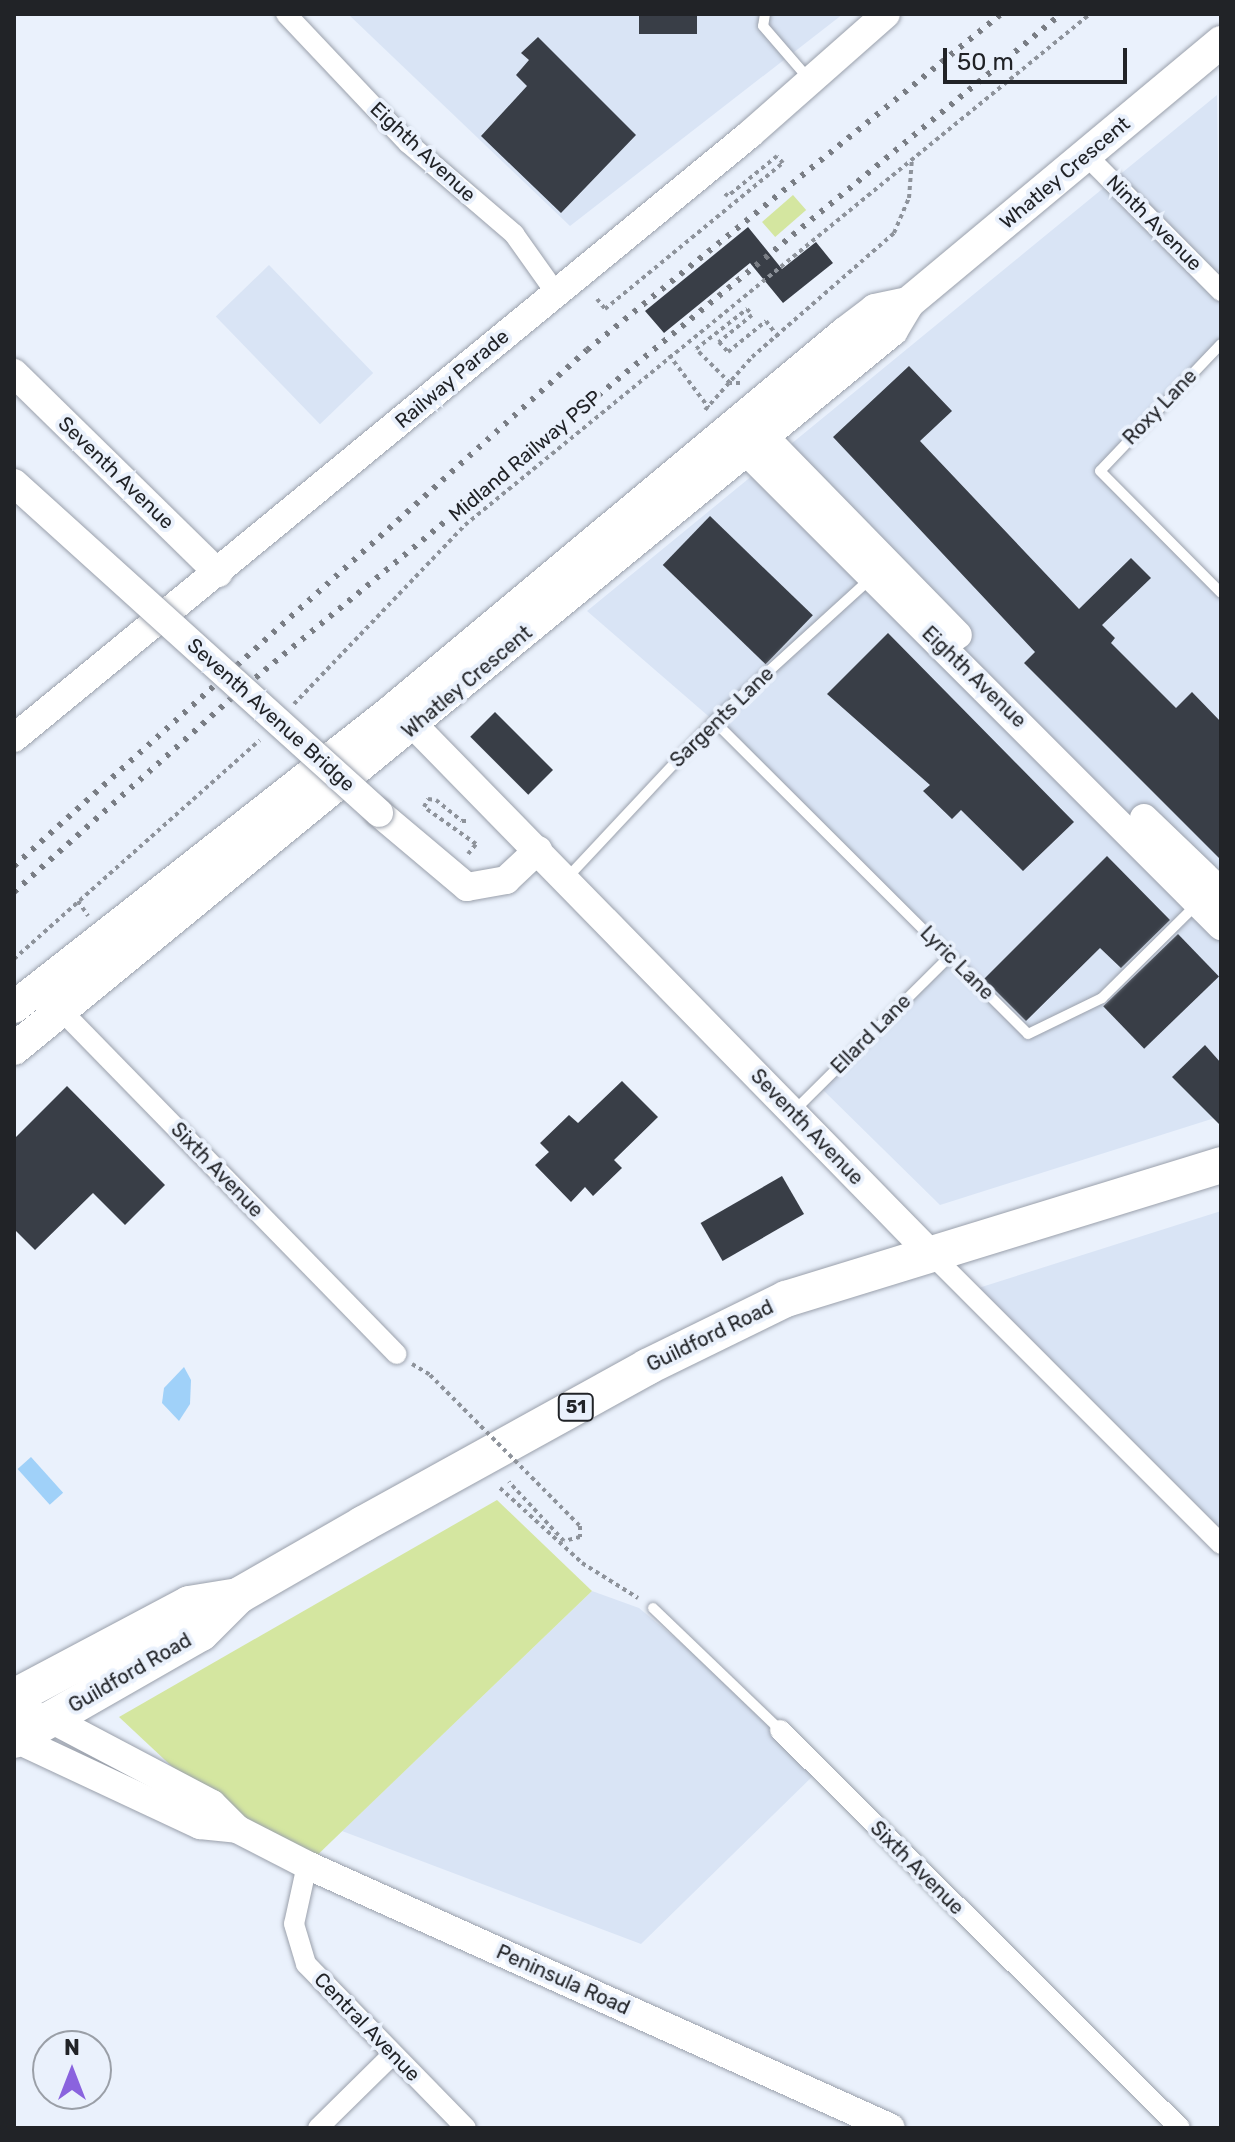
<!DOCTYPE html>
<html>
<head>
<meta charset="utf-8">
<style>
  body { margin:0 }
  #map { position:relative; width:1235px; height:2142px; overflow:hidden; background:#eaf1fc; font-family:Rubik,sans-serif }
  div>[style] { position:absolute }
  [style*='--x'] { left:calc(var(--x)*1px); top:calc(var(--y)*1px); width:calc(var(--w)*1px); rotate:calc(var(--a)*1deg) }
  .built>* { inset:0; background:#d9e4f5; transform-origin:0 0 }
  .green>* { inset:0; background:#d4e6a0; transform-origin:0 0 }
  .water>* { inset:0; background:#a0d1f9; transform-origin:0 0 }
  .building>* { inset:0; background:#393e47; transform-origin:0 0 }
  .path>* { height:4px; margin-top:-2px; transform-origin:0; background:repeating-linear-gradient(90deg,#8e939b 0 4px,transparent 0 8px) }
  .roads { filter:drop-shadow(0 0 2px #9aa0ab) drop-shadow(0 0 2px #9aa0ab) }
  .lane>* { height:10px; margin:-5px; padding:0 5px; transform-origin:5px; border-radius:5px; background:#fff }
  .street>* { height:20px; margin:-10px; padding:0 10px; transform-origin:10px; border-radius:10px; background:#fff }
  .secondary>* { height:28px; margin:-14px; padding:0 14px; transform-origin:14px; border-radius:14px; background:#fff }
  .primary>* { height:32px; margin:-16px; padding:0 16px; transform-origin:16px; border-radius:16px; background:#fff }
  .highway>* { height:36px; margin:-18px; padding:0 18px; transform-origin:18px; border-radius:18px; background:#fff }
  .rail>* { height:6px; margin-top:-3px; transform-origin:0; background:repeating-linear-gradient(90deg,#797d84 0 4px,transparent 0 12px) }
  .path-bridge>* { height:4px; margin-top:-2px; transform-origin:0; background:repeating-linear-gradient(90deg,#8e939b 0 4px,transparent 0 8px) }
  .bridges { filter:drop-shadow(0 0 2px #9aa0ab) drop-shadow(0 0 2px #9aa0ab) }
  .secondary-bridge>* { height:28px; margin:-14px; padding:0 14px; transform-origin:14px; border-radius:14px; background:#fff }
  span { translate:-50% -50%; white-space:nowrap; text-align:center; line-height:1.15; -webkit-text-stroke:8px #eaf1fc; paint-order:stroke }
  .shield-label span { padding:2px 6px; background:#eaf1fc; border:2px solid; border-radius:6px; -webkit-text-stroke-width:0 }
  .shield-label { font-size:18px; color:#212327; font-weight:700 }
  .street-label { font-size:20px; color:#212327 }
  .frame { position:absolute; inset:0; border:16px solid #212327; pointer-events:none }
  .north { position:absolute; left:32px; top:2030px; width:80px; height:80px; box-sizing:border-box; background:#eaf1fc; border:2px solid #9a9fa7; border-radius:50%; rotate:0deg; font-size:22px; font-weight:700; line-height:32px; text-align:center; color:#212327 }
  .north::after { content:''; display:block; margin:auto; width:28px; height:36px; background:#8a63de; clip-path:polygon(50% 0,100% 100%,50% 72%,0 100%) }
  .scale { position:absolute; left:943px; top:48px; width:184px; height:36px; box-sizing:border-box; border:4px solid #212327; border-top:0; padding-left:10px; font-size:24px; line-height:28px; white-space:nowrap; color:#212327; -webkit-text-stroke:6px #eaf1fc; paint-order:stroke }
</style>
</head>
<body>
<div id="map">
  <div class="built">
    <i style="clip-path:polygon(348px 14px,843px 14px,570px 226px)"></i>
    <i style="clip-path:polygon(1217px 95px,1221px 344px,1100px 471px,1221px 593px,1221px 1116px,940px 1205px,823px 1090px,950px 957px,714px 721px,587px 611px)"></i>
    <i style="left:269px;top:265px;width:150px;height:74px;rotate:46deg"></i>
    <i style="clip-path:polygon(1221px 1211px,1221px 1544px,969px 1291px)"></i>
    <i style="clip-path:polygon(592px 1591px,639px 1608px,753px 1703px,819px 1770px,641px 1944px,342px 1831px)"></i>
  </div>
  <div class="green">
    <i style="left:793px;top:195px;width:20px;height:41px;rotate:49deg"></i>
    <i style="clip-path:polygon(497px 1500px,592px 1591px,307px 1865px,212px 1804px,119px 1717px)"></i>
  </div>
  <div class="water">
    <i style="clip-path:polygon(184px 1367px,191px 1380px,190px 1404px,179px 1421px,162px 1403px,164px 1388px)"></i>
    <i style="left:31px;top:1457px;width:48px;height:18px;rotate:48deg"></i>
  </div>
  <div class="building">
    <i style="left:639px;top:14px;width:58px;height:20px"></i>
    <i style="clip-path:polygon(538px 37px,636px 135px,561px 213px,481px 136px,527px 86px,516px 75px,529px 60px,521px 53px)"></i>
    <i style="clip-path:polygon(748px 227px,782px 269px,816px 242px,833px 263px,783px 303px,750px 263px,664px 333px,645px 311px)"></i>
    <i style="clip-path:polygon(909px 366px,952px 411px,920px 441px,1079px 609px,1131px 558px,1151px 578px,1102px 625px,1115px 638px,1111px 643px,1176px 708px,1192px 692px,1221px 722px,1221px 860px,1024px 663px,1035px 652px,833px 437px)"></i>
    <i style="left:710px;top:516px;width:143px;height:68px;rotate:44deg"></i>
    <i style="clip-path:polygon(888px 633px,1074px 822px,1023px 871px,961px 810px,952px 819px,923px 791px,930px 785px,827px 694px)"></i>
    <i style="left:495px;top:712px;width:82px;height:35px;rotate:45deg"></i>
    <i style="clip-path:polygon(1107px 856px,1170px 920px,1121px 968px,1100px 948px,1026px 1021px,984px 979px)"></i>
    <i style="left:1178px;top:934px;width:59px;height:104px;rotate:46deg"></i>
    <i style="clip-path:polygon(1205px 1045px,1221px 1063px,1221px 1126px,1172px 1077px)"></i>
    <i style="clip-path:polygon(622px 1081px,658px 1117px,614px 1160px,622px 1168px,593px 1196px,585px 1187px,571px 1202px,535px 1165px,549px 1152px,540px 1143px,569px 1115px,578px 1123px)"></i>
    <i style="clip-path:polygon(67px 1086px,165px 1185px,125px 1225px,93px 1193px,35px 1250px,14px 1229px,14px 1139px)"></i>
    <i style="left:782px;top:1176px;width:44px;height:94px;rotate:60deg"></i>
  </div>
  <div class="path">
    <i style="--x:597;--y:299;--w:13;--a:51"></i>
    <i style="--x:605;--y:309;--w:230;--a:-39.4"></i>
    <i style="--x:783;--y:163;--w:9;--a:-131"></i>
    <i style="--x:777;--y:156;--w:63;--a:140.8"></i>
    <i style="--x:728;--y:196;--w:5;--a:-143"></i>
    <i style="--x:669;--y:355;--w:66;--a:53"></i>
    <i style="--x:740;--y:383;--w:10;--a:180"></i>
    <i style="--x:730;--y:383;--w:48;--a:-135"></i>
    <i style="--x:696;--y:349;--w:65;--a:-38.1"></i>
    <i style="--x:747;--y:309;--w:8;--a:50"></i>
    <i style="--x:752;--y:315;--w:43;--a:140.7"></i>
    <i style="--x:719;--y:342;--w:13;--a:48"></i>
    <i style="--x:728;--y:352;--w:49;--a:-39.2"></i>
    <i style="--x:766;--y:321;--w:21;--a:53"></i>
    <i style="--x:705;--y:410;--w:71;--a:-48.4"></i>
    <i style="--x:752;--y:357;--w:189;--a:-41.1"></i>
    <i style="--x:894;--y:233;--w:38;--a:-67"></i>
    <i style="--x:909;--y:198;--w:40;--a:-85.7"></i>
    <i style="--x:294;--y:704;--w:248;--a:-46.3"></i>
    <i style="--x:465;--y:525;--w:807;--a:-39.27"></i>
    <i style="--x:468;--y:854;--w:13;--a:-51"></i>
    <i style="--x:476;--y:844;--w:64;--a:-144.6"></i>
    <i style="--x:424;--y:807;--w:9;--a:-63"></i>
    <i style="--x:428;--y:799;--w:8;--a:7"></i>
    <i style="--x:436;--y:800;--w:33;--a:39"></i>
    <i style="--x:462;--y:821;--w:8;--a:0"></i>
    <i style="--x:78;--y:901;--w:18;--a:56"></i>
    <i style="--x:14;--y:959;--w:329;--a:-41.7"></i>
    <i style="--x:412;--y:1364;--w:21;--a:31"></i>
    <i style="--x:500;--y:1488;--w:111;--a:42.4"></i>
    <i style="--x:582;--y:1563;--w:66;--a:32"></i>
  </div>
  <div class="roads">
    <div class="lane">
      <i style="--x:765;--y:14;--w:12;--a:99"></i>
      <i style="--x:763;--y:26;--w:69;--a:49.1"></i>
      <i style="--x:1221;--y:344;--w:175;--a:133.6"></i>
      <i style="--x:1100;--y:471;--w:172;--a:45.2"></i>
      <i style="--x:714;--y:721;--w:443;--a:44.9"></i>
      <i style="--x:1028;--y:1034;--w:82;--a:-25.9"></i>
      <i style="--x:1102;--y:998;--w:134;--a:-44.7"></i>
      <i style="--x:567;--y:878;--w:215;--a:-46.9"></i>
      <i style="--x:714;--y:721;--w:211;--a:-42.3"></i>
      <i style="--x:795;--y:1110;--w:218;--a:-44.8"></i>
      <i style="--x:653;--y:1608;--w:176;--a:43.8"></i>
    </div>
    <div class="street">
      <i style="--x:286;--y:14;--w:178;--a:46.6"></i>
      <i style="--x:408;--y:143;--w:140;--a:40.6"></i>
      <i style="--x:514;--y:234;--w:72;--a:54.6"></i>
      <i style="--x:1086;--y:155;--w:192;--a:45.2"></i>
      <i style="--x:55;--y:1004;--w:489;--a:45.7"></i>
      <i style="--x:929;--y:1252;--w:413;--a:45"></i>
      <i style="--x:780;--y:1730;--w:564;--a:44.86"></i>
      <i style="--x:307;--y:1865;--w:60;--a:102.4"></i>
      <i style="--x:294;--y:1924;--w:42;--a:73.3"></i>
      <i style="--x:306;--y:1964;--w:229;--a:45.7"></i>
      <i style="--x:318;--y:2128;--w:105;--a:-44.6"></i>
    </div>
    <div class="secondary">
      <i style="--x:14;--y:373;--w:286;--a:44.4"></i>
      <i style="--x:749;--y:421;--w:299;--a:45.7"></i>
      <i style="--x:729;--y:434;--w:696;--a:45"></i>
      <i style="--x:398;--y:709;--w:759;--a:45.64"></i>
      <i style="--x:14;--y:738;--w:952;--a:-39.37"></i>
      <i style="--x:750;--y:134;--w:181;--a:-41.4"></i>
      <i style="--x:379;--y:813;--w:115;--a:40.1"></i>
      <i style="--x:467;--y:887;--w:40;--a:-10"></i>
      <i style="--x:506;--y:880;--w:44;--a:-43.2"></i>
      <i style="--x:1144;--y:818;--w:107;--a:43.9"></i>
      <i style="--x:14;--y:1712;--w:38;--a:11"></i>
      <i style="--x:51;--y:1719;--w:182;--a:27.8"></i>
      <i style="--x:212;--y:1804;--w:35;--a:45"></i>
      <i style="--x:237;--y:1829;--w:79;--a:27.2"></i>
      <i style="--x:307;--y:1865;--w:640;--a:24.24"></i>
      <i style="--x:16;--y:1739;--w:203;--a:25.1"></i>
      <i style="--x:200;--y:1825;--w:37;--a:6"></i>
    </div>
    <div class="primary">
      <i style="--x:14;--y:1007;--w:486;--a:-38.1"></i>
      <i style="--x:396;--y:707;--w:584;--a:-39.79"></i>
      <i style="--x:845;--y:333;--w:38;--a:-37"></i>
      <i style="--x:875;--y:310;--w:34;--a:-12"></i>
      <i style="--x:14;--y:1049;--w:1135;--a:-39.31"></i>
      <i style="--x:892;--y:330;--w:31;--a:-59"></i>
      <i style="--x:908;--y:303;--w:408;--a:-39.8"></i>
    </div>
    <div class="highway">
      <i style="--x:14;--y:1697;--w:198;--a:-28"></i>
      <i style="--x:189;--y:1604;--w:50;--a:-9.3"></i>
      <i style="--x:14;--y:1740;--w:215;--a:-29.8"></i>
      <i style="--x:201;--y:1633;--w:52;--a:-45"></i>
      <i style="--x:238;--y:1596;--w:144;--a:-29.9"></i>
      <i style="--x:363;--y:1524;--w:325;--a:-28.9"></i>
      <i style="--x:647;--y:1367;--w:155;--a:-26.1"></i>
      <i style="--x:786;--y:1299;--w:455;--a:-17.1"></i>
    </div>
  </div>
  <div class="rail">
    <i style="--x:14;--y:866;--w:771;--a:-42"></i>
    <i style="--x:587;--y:350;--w:533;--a:-39.06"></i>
    <i style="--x:14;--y:892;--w:299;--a:-41.7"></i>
    <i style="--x:237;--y:693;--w:1068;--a:-39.49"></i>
  </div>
  <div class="path-bridge">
    <i style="--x:430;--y:1375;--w:213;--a:45.2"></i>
    <i style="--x:580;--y:1526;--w:11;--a:90"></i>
    <i style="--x:580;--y:1537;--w:16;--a:166"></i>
    <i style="--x:564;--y:1541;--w:81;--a:-133"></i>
  </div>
  <div class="bridges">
    <div class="secondary-bridge">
      <i style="--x:14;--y:483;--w:492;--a:42.1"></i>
    </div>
  </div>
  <div class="shield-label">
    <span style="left:576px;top:1407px">51</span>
  </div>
  <div class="street-label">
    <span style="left:423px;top:152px;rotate:43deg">Eighth Avenue</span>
    <span style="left:1065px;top:173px;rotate:-40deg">Whatley Crescent</span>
    <span style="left:1154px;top:223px;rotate:45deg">Ninth Avenue</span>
    <span style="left:452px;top:379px;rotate:-40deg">Railway Parade</span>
    <span style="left:1160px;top:407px;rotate:-46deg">Roxy Lane</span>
    <span style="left:525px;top:456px;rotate:-40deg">Midland Railway PSP</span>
    <span style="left:116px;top:473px;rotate:44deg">Seventh Avenue</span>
    <span style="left:974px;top:677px;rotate:44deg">Eighth Avenue</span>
    <span style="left:467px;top:682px;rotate:-40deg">Whatley Crescent</span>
    <span style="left:271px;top:715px;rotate:42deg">Seventh Avenue Bridge</span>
    <span style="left:722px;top:717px;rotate:-44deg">Sargents Lane</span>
    <span style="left:957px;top:963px;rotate:45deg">Lyric Lane</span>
    <span style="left:871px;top:1034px;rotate:-45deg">Ellard Lane</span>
    <span style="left:807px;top:1127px;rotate:46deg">Seventh Avenue</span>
    <span style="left:217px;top:1170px;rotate:46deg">Sixth Avenue</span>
    <span style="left:710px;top:1336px;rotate:-26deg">Guildford Road</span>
    <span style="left:130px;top:1673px;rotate:-30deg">Guildford Road</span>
    <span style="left:917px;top:1868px;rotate:45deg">Sixth Avenue</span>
    <span style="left:563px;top:1980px;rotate:24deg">Peninsula Road</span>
    <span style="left:367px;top:2027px;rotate:46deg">Central Avenue</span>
  </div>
  <div class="frame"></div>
  <div class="north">N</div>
  <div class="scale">50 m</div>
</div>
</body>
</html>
